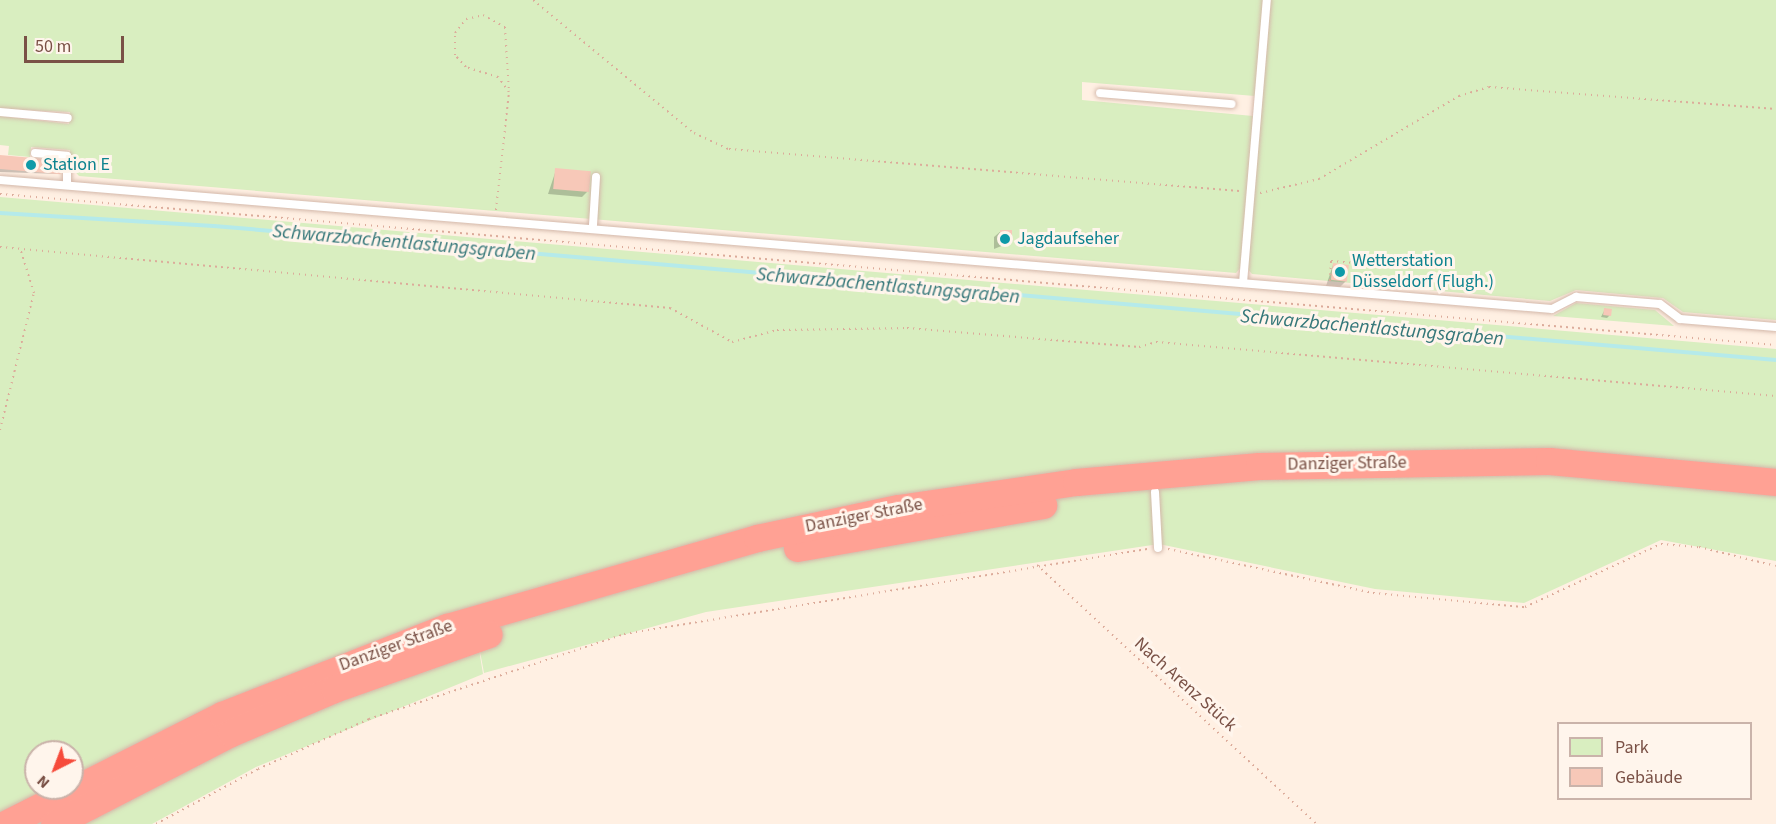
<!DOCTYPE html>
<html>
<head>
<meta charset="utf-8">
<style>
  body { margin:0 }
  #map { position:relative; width:1776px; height:824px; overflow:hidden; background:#fff0e3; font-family:"Source Sans 3",sans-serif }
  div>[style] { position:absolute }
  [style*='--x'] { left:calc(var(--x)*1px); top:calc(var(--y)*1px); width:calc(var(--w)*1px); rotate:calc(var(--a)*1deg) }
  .green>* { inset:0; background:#d9eec0 }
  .shadow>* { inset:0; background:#0003 }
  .stream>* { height:4px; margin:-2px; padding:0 2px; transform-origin:2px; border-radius:2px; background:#b5eaea }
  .building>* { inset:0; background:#f7c8b8; transform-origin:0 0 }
  .path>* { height:2px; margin-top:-1px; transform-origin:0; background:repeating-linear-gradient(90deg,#dcab9a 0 1.5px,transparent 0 6px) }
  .roads { filter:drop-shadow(0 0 2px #d4b8aa) drop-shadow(0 0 2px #d4b8aa) }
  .lane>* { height:8px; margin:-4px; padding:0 4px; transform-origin:4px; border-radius:4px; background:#fff }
  .highway>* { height:27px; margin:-13.5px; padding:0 13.5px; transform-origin:13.5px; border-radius:13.5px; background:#ffa194 }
  .dots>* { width:16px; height:16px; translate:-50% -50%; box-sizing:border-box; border:3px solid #fff5ec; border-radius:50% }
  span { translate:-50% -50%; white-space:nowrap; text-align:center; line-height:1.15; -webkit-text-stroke:6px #fff5ec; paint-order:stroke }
  .culture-label { font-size:18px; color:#0d838f }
  .left { translate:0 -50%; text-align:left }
  .street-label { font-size:18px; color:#7a5146 }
  .water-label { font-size:20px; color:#357779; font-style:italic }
  .legend { position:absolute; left:1557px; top:722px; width:195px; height:78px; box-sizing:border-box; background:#fff5ec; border:2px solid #cab3aa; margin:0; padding:8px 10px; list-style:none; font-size:18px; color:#7a5146 }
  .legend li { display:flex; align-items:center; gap:12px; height:30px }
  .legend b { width:30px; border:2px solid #cab3aa }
  .north { position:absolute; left:24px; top:740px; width:60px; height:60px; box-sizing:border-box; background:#fff5ec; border:2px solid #cab3aa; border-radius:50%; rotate:222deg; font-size:16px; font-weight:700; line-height:24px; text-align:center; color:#7a5146 }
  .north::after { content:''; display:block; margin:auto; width:21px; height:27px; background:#f64b3b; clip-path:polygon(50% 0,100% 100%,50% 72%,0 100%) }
  .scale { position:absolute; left:24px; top:36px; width:100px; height:27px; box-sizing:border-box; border:3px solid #7a5146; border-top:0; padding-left:8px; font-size:18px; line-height:21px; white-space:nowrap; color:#7a5146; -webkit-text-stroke:4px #fff5ec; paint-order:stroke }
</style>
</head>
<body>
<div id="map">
  <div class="green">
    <i style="clip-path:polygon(0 0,1263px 0,1255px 96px,1082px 82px,1082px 100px,1253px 116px,1241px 267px,1236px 273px,79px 176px,69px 165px,70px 150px,31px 147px,30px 157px,8px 155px,9px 146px,0 145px,0 116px,69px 124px,70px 112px,0 109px)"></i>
    <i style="clip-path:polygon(1271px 0,1776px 0,1776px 320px,1683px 312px,1663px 298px,1576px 290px,1550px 301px,1252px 274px,1247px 268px)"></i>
    <i style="clip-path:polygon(evenodd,0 197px,1776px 349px,1776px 561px,1661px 540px,1524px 603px,1375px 589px,1159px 544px,706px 612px,484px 673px,474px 619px,483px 674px,256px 767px,152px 824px,0 824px,0 197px,36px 752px,72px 752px,72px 788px,36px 788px,36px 752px)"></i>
    <i style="clip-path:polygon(1576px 303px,1655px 310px,1674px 326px,1553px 316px)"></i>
  </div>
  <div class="shadow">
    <i style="clip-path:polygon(0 156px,59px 174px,0 172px)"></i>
    <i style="clip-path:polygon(556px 170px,588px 191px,582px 197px,548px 194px)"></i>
    <i style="clip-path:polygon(1001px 231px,1009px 243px,994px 249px,994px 237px)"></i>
    <i style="clip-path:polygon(1333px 265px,1346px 281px,1340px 287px,1326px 286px)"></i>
    <i style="clip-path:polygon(1605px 309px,1610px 315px,1607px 318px,1601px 317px)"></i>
  </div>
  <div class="stream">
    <i style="--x:0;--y:213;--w:214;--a:3.5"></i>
    <i style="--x:214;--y:226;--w:1568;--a:4.9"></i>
  </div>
  <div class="building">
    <i style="left:0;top:155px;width:62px;height:14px;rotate:5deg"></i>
    <i style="left:555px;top:168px;width:36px;height:21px;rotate:5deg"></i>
    <i style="left:1000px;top:230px;width:12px;height:13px"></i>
    <i style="left:1333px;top:263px;width:16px;height:17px;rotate:7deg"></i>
    <i style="left:1604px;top:308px;width:8px;height:7px;rotate:7deg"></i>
  </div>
  <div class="path">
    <i style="--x:533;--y:0;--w:209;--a:39.6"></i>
    <i style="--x:694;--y:133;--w:38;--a:25"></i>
    <i style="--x:729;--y:149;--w:512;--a:4.71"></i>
    <i style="--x:1260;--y:193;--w:61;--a:-13.3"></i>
    <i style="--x:1319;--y:179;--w:163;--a:-30.7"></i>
    <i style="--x:1459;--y:96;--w:31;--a:-17"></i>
    <i style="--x:1489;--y:87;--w:288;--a:4.4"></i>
    <i style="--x:0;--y:194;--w:1782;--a:4.86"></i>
    <i style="--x:496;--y:210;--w:119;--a:-83.7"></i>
    <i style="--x:509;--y:92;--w:19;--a:-126"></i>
    <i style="--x:498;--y:77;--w:34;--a:-163"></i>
    <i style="--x:466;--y:67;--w:16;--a:-133"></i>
    <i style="--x:455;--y:55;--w:22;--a:-90"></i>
    <i style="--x:455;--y:33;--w:18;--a:-52"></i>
    <i style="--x:466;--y:19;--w:17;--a:-13"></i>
    <i style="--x:483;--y:15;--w:25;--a:29"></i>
    <i style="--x:505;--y:27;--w:65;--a:86.5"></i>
    <i style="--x:0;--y:247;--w:673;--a:5.2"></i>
    <i style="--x:670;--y:308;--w:71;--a:28.7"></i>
    <i style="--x:732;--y:342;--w:47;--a:-14.9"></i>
    <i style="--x:777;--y:330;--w:130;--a:-0.9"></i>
    <i style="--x:907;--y:328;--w:233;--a:4.7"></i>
    <i style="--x:1139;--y:347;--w:18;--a:-16"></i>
    <i style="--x:1156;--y:342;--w:622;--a:4.98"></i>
    <i style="--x:1330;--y:281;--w:20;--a:-87"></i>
    <i style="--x:1331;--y:261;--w:58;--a:4.9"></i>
    <i style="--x:0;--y:430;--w:141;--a:-76.1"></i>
    <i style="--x:34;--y:293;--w:47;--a:-107.3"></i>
    <i style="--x:1168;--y:549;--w:210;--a:12.1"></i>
    <i style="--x:1373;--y:593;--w:153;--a:5.3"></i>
    <i style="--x:1525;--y:607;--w:150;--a:-24.9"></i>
    <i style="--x:1661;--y:544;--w:38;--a:5"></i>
    <i style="--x:1699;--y:547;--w:79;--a:13.9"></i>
    <i style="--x:1037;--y:565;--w:381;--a:42.8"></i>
    <i style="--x:156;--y:824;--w:116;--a:-28.3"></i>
    <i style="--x:258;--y:769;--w:122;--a:-24.2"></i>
    <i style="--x:369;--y:719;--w:269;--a:-18.4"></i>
    <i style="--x:624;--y:634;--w:530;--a:-9.23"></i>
  </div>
  <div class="roads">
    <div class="lane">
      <i style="--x:1100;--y:93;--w:132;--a:4.8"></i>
      <i style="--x:0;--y:112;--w:68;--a:5"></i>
      <i style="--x:35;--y:153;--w:32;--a:5"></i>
      <i style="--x:67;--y:156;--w:29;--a:90"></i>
      <i style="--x:0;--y:180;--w:1557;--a:4.75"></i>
      <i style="--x:1552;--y:309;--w:27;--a:-27"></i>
      <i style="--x:1576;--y:297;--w:84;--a:4.8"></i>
      <i style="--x:1660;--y:304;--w:25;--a:37"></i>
      <i style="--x:1680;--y:319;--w:96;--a:4.8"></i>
      <i style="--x:593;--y:225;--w:48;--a:-86.4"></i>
      <i style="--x:1243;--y:283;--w:284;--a:-85.2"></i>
      <i style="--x:1155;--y:492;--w:56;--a:86.9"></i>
    </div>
    <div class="highway">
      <i style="--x:797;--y:548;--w:250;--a:-9.9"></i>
      <i style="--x:5;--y:824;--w:243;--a:-26.7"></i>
      <i style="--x:222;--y:715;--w:242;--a:-21.4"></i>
      <i style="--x:447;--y:627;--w:323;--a:-16"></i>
      <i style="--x:757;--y:538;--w:144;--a:-12"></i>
      <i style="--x:898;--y:508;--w:180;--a:-8.3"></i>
      <i style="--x:1076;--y:482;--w:184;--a:-5"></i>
      <i style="--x:1259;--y:466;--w:290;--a:-1"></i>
      <i style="--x:1549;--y:461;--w:228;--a:5.3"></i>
      <i style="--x:54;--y:824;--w:199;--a:-27.2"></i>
      <i style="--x:231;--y:733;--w:112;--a:-23.1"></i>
      <i style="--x:334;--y:689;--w:164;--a:-19.5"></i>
    </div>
  </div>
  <div class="dots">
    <i style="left:31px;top:165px;background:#0f9aa8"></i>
    <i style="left:1005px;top:239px;background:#0f9aa8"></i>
    <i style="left:1340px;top:272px;background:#0f9aa8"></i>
  </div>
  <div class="culture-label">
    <span class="left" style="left:43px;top:165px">Station E</span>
    <span class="left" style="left:1017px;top:239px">Jagdaufseher</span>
    <span class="left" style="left:1352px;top:272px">Wetterstation<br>Düsseldorf (Flugh.)</span>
  </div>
  <div class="street-label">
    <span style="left:1347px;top:464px;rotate:-1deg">Danziger Straße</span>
    <span style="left:864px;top:516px;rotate:-11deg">Danziger Straße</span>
    <span style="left:396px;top:646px;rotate:-20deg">Danziger Straße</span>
    <span style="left:1185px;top:685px;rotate:42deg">Nach Arenz Stück</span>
  </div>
  <div class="water-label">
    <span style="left:404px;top:243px;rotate:5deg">Schwarzbachentlastungsgraben</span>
    <span style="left:888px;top:286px;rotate:5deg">Schwarzbachentlastungsgraben</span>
    <span style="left:1372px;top:328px;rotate:5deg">Schwarzbachentlastungsgraben</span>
  </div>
  <ul class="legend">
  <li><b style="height:16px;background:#d9eec0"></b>Park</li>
  <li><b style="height:16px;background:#f7c8b8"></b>Gebäude</li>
  </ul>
  <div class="north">N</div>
  <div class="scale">50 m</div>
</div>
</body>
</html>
